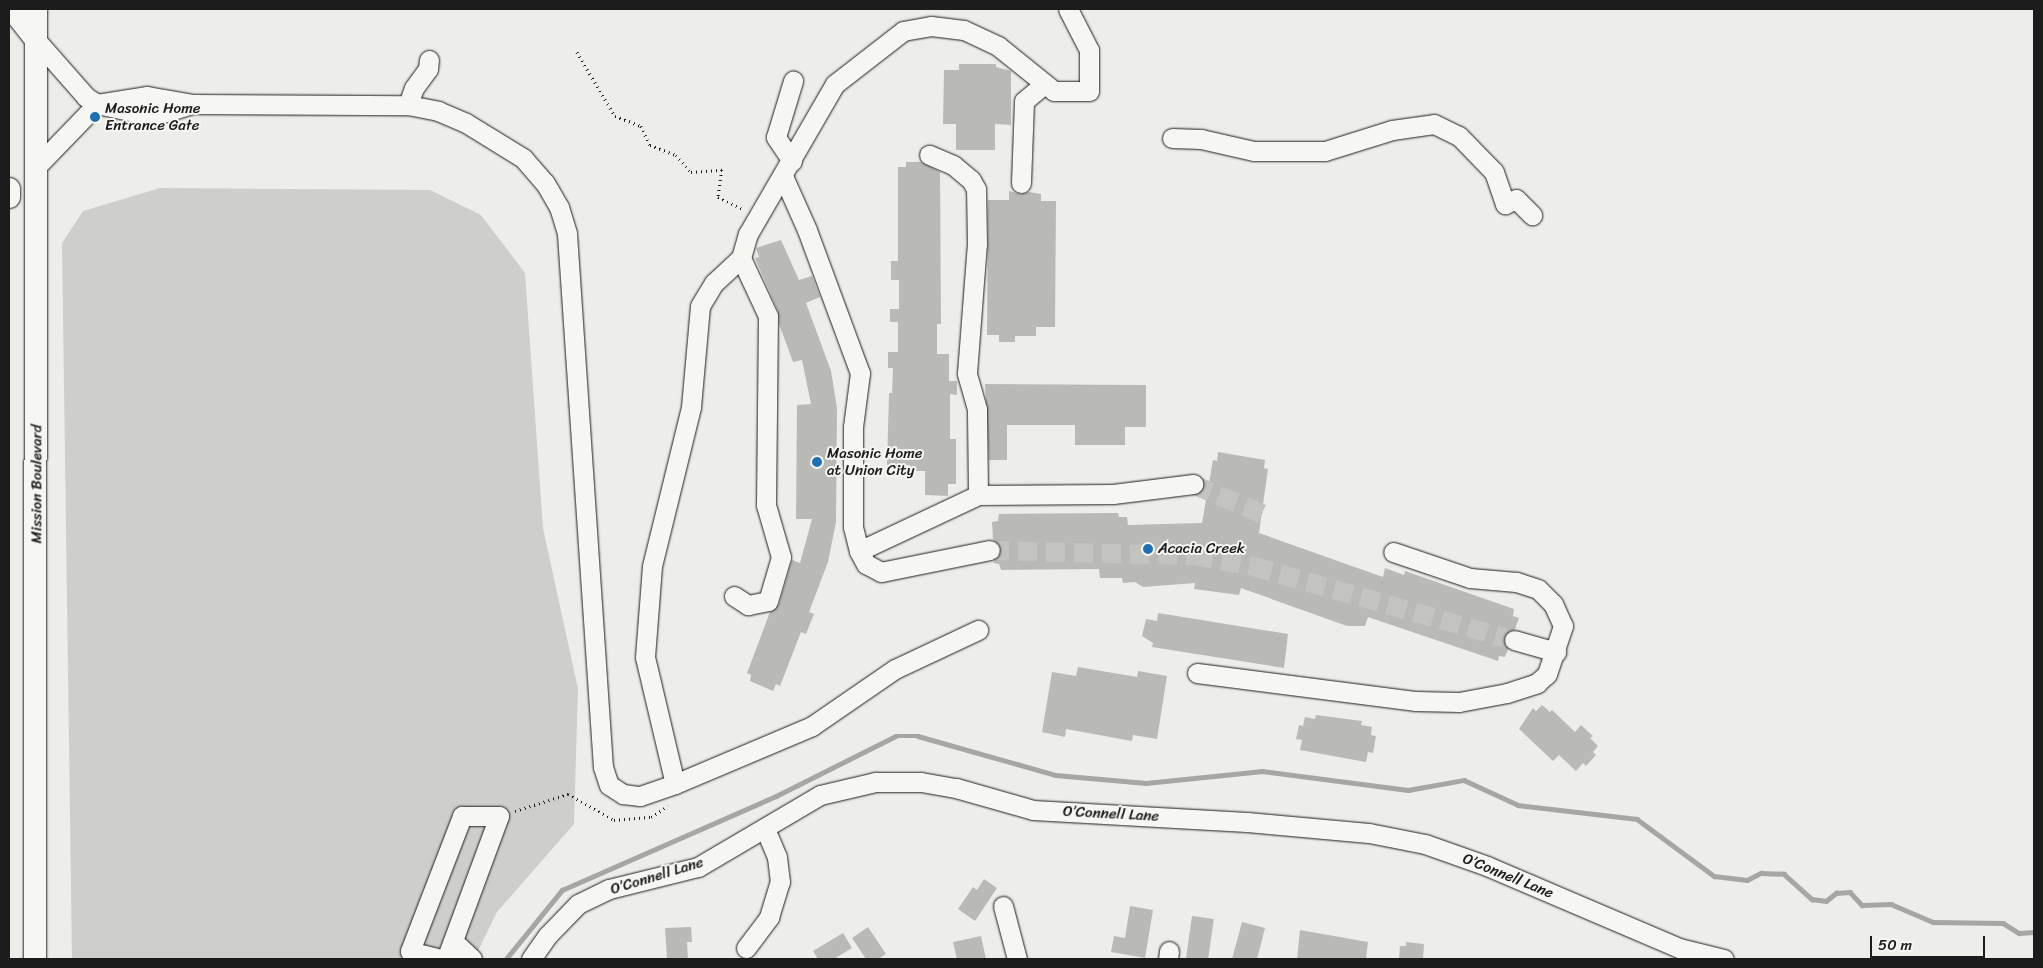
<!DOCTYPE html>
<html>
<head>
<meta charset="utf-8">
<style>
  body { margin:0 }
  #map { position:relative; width:2043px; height:968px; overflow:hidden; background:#edede9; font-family:Sriracha,sans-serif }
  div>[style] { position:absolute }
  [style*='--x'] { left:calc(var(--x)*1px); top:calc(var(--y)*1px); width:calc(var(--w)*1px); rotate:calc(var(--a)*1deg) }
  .green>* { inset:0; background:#cececb }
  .stream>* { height:4.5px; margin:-2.25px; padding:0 2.25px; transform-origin:2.25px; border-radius:2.25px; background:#a6a6a3 }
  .building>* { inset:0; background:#b9b9b6; transform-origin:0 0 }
  .minor-tunnel>* { height:19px; margin-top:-9.5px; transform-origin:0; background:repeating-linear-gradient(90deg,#c3c3c0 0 19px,transparent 0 28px) }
  .path>* { height:2.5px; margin-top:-1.25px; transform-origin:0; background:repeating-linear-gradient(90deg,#1c1c1c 0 1px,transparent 0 5px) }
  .roads { filter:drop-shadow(0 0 1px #1c1c1c) drop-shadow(0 0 1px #1c1c1c) }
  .minor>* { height:19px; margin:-9.5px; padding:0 9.5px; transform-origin:9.5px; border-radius:9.5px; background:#f6f6f2 }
  .major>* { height:22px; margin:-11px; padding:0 11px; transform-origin:11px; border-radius:11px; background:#f6f6f2 }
  .dots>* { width:14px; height:14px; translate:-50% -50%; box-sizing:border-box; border:2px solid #f6f6f2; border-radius:50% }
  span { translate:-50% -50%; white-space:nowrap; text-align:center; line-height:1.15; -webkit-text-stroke:4px #f6f6f2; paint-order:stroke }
  .poi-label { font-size:15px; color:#1c1c1c }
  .left { translate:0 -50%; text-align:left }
  .street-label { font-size:15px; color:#1c1c1c }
  .frame { position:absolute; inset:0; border:10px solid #1c1c1c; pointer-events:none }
  .scale { position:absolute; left:1870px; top:936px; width:115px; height:22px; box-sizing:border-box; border:2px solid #1c1c1c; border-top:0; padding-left:6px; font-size:15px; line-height:18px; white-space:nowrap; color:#1c1c1c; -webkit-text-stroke:4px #f6f6f2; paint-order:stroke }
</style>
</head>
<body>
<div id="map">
  <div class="green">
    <i style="clip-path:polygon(160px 188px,430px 190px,481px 215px,525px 273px,543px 528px,578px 689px,574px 824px,497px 912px,474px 959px,72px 959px,62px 243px,83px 211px)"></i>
  </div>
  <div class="stream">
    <i style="--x:506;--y:959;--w:89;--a:-50.9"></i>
    <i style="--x:562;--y:890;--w:234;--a:-23.7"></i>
    <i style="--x:776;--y:796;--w:134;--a:-26.6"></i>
    <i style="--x:896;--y:736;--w:22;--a:0"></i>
    <i style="--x:918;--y:736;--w:143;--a:15.8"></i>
    <i style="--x:1056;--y:775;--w:90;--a:5.1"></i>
    <i style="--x:1146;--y:783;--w:117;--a:-5.9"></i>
    <i style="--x:1262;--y:771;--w:147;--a:7.4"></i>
    <i style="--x:1408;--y:790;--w:57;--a:-10.1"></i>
    <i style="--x:1464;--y:780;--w:60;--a:24.8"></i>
    <i style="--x:1518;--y:805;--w:120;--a:6.7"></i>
    <i style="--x:1637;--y:819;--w:96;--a:36.5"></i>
    <i style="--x:1714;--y:876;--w:33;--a:7"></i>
    <i style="--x:1747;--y:880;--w:16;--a:-27"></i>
    <i style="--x:1761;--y:873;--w:23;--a:2"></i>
    <i style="--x:1784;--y:874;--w:38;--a:42"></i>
    <i style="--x:1812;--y:899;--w:14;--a:8"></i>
    <i style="--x:1826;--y:901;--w:13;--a:-39"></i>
    <i style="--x:1836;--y:893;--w:14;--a:-4"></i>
    <i style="--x:1850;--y:892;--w:18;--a:47"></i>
    <i style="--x:1862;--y:905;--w:29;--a:-2"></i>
    <i style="--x:1891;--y:904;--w:46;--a:23.2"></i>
    <i style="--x:1933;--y:922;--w:70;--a:0.8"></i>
    <i style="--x:2003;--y:923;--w:19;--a:32"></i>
    <i style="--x:2019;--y:933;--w:15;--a:-4"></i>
  </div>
  <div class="building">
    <i style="clip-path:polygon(959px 64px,996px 64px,996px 67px,1011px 71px,1011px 125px,995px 124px,995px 150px,956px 150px,956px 124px,943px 124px,944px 70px,959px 70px)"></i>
    <i style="clip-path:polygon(906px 162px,921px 162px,940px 172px,941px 324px,937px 324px,937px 354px,949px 354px,949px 381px,957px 381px,957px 395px,950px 394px,950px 439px,956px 439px,956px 484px,948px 484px,948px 496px,925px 495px,925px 471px,910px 471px,910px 465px,887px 465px,889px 393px,892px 393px,893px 368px,888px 368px,888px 352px,898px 352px,898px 322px,890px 322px,890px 309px,899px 309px,899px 280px,891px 280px,891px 261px,898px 261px,898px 167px,906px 167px)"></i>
    <i style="clip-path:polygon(1009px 191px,1021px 194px,1029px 192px,1041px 194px,1041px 201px,1056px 201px,1055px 327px,1036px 327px,1036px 336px,1015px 336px,1015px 342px,999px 342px,999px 335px,987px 335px,988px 200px,1009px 200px)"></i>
    <i style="clip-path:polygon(781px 240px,799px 280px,812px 276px,820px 297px,806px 303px,831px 371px,837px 408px,836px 522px,828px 562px,809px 612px,814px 614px,806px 634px,801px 632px,780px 686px,776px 684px,773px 691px,750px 681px,751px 675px,747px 673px,770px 612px,779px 604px,792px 560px,800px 563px,812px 519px,796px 519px,797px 405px,811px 404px,802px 360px,793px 362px,779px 324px,778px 311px,755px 258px,759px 257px,756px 248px)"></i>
    <i style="clip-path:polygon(985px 384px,1146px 385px,1146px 427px,1125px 427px,1125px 445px,1075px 445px,1075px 425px,1007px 425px,1007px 460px,989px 460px)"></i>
    <i style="clip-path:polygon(1218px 452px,1265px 460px,1264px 468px,1268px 469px,1259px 533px,1383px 577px,1385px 568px,1404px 575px,1405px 571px,1514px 609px,1513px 616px,1519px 618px,1515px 629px,1503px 636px,1508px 649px,1505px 657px,1499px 656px,1498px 661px,1368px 617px,1365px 626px,1347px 626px,1241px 588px,1239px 595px,1194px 589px,1195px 583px,1143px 587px,1135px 582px,1123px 583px,1122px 578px,1100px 578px,1099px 569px,1001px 570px,999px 564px,993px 563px,1001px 553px,999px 543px,993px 539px,992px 522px,998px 521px,999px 514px,1118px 513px,1119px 517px,1127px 517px,1128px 525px,1202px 523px,1213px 460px,1217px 461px)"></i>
    <i style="clip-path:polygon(1158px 613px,1288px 634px,1284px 668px,1152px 647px,1153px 643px,1142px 636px,1146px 619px,1157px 621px)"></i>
    <i style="clip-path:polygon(1078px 667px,1137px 677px,1138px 671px,1167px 676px,1157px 739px,1133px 735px,1132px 741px,1066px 729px,1065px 737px,1042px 732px,1052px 672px,1076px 676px)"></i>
    <i style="clip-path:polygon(1542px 705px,1550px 712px,1552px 710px,1575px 732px,1581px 725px,1593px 736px,1590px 738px,1598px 746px,1593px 752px,1596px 755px,1586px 766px,1583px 763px,1576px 771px,1559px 755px,1553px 761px,1519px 729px,1533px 708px,1536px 711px)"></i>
    <i style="clip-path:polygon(1316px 715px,1362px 721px,1361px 725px,1372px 727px,1371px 735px,1376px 736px,1373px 753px,1368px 752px,1366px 762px,1300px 750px,1302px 740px,1296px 739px,1299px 725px,1303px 726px,1305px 717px,1315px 719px)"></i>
    <i style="clip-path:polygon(984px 879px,997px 888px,975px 921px,958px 909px,973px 887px,977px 890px)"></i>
    <i style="clip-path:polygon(1130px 906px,1153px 910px,1145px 958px,1111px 952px,1114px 936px,1125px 938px)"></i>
    <i style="left:1192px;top:916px;width:22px;height:43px;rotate:8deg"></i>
    <i style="clip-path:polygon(1242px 922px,1265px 928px,1257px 959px,1232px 959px)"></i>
    <i style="clip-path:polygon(691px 927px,692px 942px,687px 942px,688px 959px,667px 959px,665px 928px)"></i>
    <i style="clip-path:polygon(868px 927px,886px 954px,878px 959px,866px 959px,852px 938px)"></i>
    <i style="clip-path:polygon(1300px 930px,1368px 942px,1366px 959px,1297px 959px)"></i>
    <i style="clip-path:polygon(843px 933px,852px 948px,834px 959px,818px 959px,813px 951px)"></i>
    <i style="clip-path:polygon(981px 936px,986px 959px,957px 959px,953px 942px)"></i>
    <i style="clip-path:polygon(1406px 942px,1424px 944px,1423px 959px,1399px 959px,1400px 946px,1406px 946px)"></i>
  </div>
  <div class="minor-tunnel">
    <i style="--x:1193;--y:484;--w:79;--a:23"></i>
    <i style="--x:990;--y:550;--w:204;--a:1.4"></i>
    <i style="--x:1194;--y:555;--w:60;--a:10.6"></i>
    <i style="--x:1253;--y:566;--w:271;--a:15.8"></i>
  </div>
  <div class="path">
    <i style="--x:577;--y:52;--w:74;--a:59.3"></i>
    <i style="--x:615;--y:116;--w:28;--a:21"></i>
    <i style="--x:641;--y:126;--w:21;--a:65"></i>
    <i style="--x:650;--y:145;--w:28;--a:21"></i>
    <i style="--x:676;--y:155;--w:23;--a:49"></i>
    <i style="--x:691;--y:172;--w:31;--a:-4"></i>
    <i style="--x:722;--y:170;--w:27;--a:98"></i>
    <i style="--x:718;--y:197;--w:28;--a:26"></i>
    <i style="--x:515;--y:811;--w:56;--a:-17.8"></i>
    <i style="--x:568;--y:794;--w:53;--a:29.5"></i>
    <i style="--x:614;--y:820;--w:37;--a:-5"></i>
    <i style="--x:651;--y:817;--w:20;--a:-33"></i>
  </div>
  <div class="roads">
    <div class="minor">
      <i style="--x:36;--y:40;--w:76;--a:48.7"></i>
      <i style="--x:86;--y:97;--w:13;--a:32"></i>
      <i style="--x:97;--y:104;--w:57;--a:12.1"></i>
      <i style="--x:153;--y:116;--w:38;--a:-17"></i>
      <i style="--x:408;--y:105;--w:18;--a:-71"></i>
      <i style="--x:414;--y:88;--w:24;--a:-54"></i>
      <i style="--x:428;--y:69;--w:9;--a:-84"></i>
      <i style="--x:1172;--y:138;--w:29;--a:2"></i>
      <i style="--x:1201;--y:139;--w:54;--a:12.8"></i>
      <i style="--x:1254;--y:151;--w:71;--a:0"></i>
      <i style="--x:1325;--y:151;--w:70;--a:-17.4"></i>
      <i style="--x:1392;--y:130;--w:42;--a:-8.1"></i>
      <i style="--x:1434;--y:124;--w:28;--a:26"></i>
      <i style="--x:1459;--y:136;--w:50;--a:45.8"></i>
      <i style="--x:1494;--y:172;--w:34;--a:71"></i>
      <i style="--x:1505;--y:204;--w:12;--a:-24"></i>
      <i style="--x:1516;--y:199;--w:23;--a:45"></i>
      <i style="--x:792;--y:161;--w:29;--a:-124"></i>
      <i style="--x:776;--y:137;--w:59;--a:-73.1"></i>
      <i style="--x:38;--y:165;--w:85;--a:-46"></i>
      <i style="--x:97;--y:104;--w:51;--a:-9.1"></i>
      <i style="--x:147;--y:96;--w:47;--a:9.9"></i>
      <i style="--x:193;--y:104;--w:215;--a:0.3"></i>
      <i style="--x:408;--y:105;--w:31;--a:11"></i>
      <i style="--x:438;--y:111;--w:30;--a:23"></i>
      <i style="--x:466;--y:123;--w:67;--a:31.6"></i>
      <i style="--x:523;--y:158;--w:33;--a:49"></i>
      <i style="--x:545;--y:183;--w:28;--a:60"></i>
      <i style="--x:559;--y:207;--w:28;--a:73"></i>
      <i style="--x:567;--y:234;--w:534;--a:86.14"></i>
      <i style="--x:603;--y:767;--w:19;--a:72"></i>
      <i style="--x:609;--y:785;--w:17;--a:33"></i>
      <i style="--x:623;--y:794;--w:17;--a:7"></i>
      <i style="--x:640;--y:796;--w:37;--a:-19"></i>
      <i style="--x:675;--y:784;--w:149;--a:-22.9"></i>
      <i style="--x:812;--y:726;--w:101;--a:-34.5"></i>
      <i style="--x:895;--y:669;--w:92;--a:-25.2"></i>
      <i style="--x:783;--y:176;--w:59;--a:66"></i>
      <i style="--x:807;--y:230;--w:153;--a:69.7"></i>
      <i style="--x:860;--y:373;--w:54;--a:97.4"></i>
      <i style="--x:853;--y:427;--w:100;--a:90"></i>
      <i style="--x:853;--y:527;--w:25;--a:76"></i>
      <i style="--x:859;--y:551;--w:15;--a:62"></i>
      <i style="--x:866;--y:564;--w:17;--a:28"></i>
      <i style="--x:881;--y:572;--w:111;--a:-11.4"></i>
      <i style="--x:1021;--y:183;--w:82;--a:-87.9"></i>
      <i style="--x:1024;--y:101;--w:25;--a:-40"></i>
      <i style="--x:978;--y:495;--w:135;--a:-0.4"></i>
      <i style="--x:1113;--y:494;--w:81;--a:-7.1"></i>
      <i style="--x:859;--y:551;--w:132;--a:-25.2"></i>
      <i style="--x:978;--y:495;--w:86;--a:-90.7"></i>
      <i style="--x:977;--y:409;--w:37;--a:-106"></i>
      <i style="--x:967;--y:373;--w:129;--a:-85.6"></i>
      <i style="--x:977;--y:244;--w:55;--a:-91"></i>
      <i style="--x:976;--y:189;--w:10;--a:-119"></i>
      <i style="--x:971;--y:180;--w:23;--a:-140"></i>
      <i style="--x:953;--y:165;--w:26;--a:-157"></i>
      <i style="--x:734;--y:596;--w:17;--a:33"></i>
      <i style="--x:748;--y:605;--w:20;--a:-11"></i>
      <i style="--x:768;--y:601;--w:46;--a:-73.5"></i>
      <i style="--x:781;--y:557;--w:54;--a:-106.1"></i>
      <i style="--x:766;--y:505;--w:189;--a:-89.4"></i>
      <i style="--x:768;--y:316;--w:64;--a:-115"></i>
      <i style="--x:741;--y:258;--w:25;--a:-74"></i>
      <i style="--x:748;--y:234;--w:173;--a:-59.9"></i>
      <i style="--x:835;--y:84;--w:86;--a:-37.9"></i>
      <i style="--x:903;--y:31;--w:28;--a:-10"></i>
      <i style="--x:931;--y:26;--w:33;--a:7"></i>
      <i style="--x:964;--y:30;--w:38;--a:25"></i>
      <i style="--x:998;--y:46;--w:72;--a:38.8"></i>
      <i style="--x:1054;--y:91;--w:35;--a:0"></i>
      <i style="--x:1089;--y:91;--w:41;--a:-90"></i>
      <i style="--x:1089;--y:50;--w:46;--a:-117.1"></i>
      <i style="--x:1514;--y:640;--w:44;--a:15.9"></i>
      <i style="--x:1197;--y:673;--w:221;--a:7.3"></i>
      <i style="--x:1416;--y:701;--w:43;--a:1.3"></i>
      <i style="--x:1459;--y:702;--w:49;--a:-10.6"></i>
      <i style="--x:1507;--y:693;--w:32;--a:-18"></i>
      <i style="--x:1537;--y:683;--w:13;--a:-42"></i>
      <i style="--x:1547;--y:674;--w:51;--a:-71.6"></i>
      <i style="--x:1563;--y:626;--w:24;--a:-114"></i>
      <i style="--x:1553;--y:604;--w:21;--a:-135"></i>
      <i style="--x:1538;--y:589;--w:23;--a:-162"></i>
      <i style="--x:1516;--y:582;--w:46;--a:-175"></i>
      <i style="--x:1470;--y:578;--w:81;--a:-161.3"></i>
      <i style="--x:675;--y:784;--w:130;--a:-103.3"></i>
      <i style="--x:645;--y:657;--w:91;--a:-85.6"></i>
      <i style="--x:652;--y:566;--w:164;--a:-76.2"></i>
      <i style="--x:691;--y:407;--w:101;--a:-84.9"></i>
      <i style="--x:700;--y:306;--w:27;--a:-59"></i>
      <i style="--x:714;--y:283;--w:37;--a:-43"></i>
      <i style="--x:1003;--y:906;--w:55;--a:75.2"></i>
      <i style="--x:453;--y:941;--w:26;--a:43"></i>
      <i style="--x:746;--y:948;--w:39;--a:-53"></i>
      <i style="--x:769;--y:917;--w:37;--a:-73"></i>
      <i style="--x:780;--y:882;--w:25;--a:-97"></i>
      <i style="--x:777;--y:857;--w:30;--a:-113"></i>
      <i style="--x:441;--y:959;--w:32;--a:-166"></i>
      <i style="--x:410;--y:951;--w:145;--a:-68.9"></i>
      <i style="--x:462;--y:816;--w:37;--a:0"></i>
      <i style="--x:499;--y:816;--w:153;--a:110.3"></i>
      <i style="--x:531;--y:959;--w:29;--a:-55"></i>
      <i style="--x:548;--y:935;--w:43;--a:-45.9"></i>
      <i style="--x:578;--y:904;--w:34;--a:-26"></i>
      <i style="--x:609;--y:889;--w:92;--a:-13.9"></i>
      <i style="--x:698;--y:867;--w:142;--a:-30.5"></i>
      <i style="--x:820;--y:795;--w:57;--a:-13.3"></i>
      <i style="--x:875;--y:782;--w:46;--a:0"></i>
      <i style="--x:921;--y:782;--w:36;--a:10"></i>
      <i style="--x:956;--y:788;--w:80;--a:15.9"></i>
      <i style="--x:1033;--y:810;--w:214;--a:3.2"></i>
      <i style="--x:1247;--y:822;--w:122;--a:5.2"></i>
      <i style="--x:1369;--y:833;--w:57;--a:11.1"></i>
      <i style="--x:1425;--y:844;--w:66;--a:19.5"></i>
      <i style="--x:1487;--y:866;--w:209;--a:23.1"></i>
      <i style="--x:1679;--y:948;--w:46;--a:13.7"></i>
      <i style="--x:1168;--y:959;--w:8;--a:-83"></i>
    </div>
    <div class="major">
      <i style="--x:12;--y:9;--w:39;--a:52"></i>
      <i style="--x:9;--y:189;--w:8;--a:90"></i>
      <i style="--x:35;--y:959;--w:950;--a:-89.94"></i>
    </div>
  </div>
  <div class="dots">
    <i style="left:95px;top:117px;background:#1f6fb2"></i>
    <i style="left:817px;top:462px;background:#1f6fb2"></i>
    <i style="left:1148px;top:549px;background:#1f6fb2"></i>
  </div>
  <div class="poi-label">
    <span class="left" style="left:105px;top:117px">Masonic Home<br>Entrance Gate</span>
    <span class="left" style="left:827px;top:462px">Masonic Home<br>at Union City</span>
    <span class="left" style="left:1158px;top:549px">Acacia Creek</span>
  </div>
  <div class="street-label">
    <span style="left:37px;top:484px;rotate:-90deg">Mission Boulevard</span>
    <span style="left:1111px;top:814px;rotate:3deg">O’Connell Lane</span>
    <span style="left:657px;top:876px;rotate:-17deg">O’Connell Lane</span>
    <span style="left:1508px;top:876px;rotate:22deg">O’Connell Lane</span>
  </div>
  <div class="frame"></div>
  <div class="scale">50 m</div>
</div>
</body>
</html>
